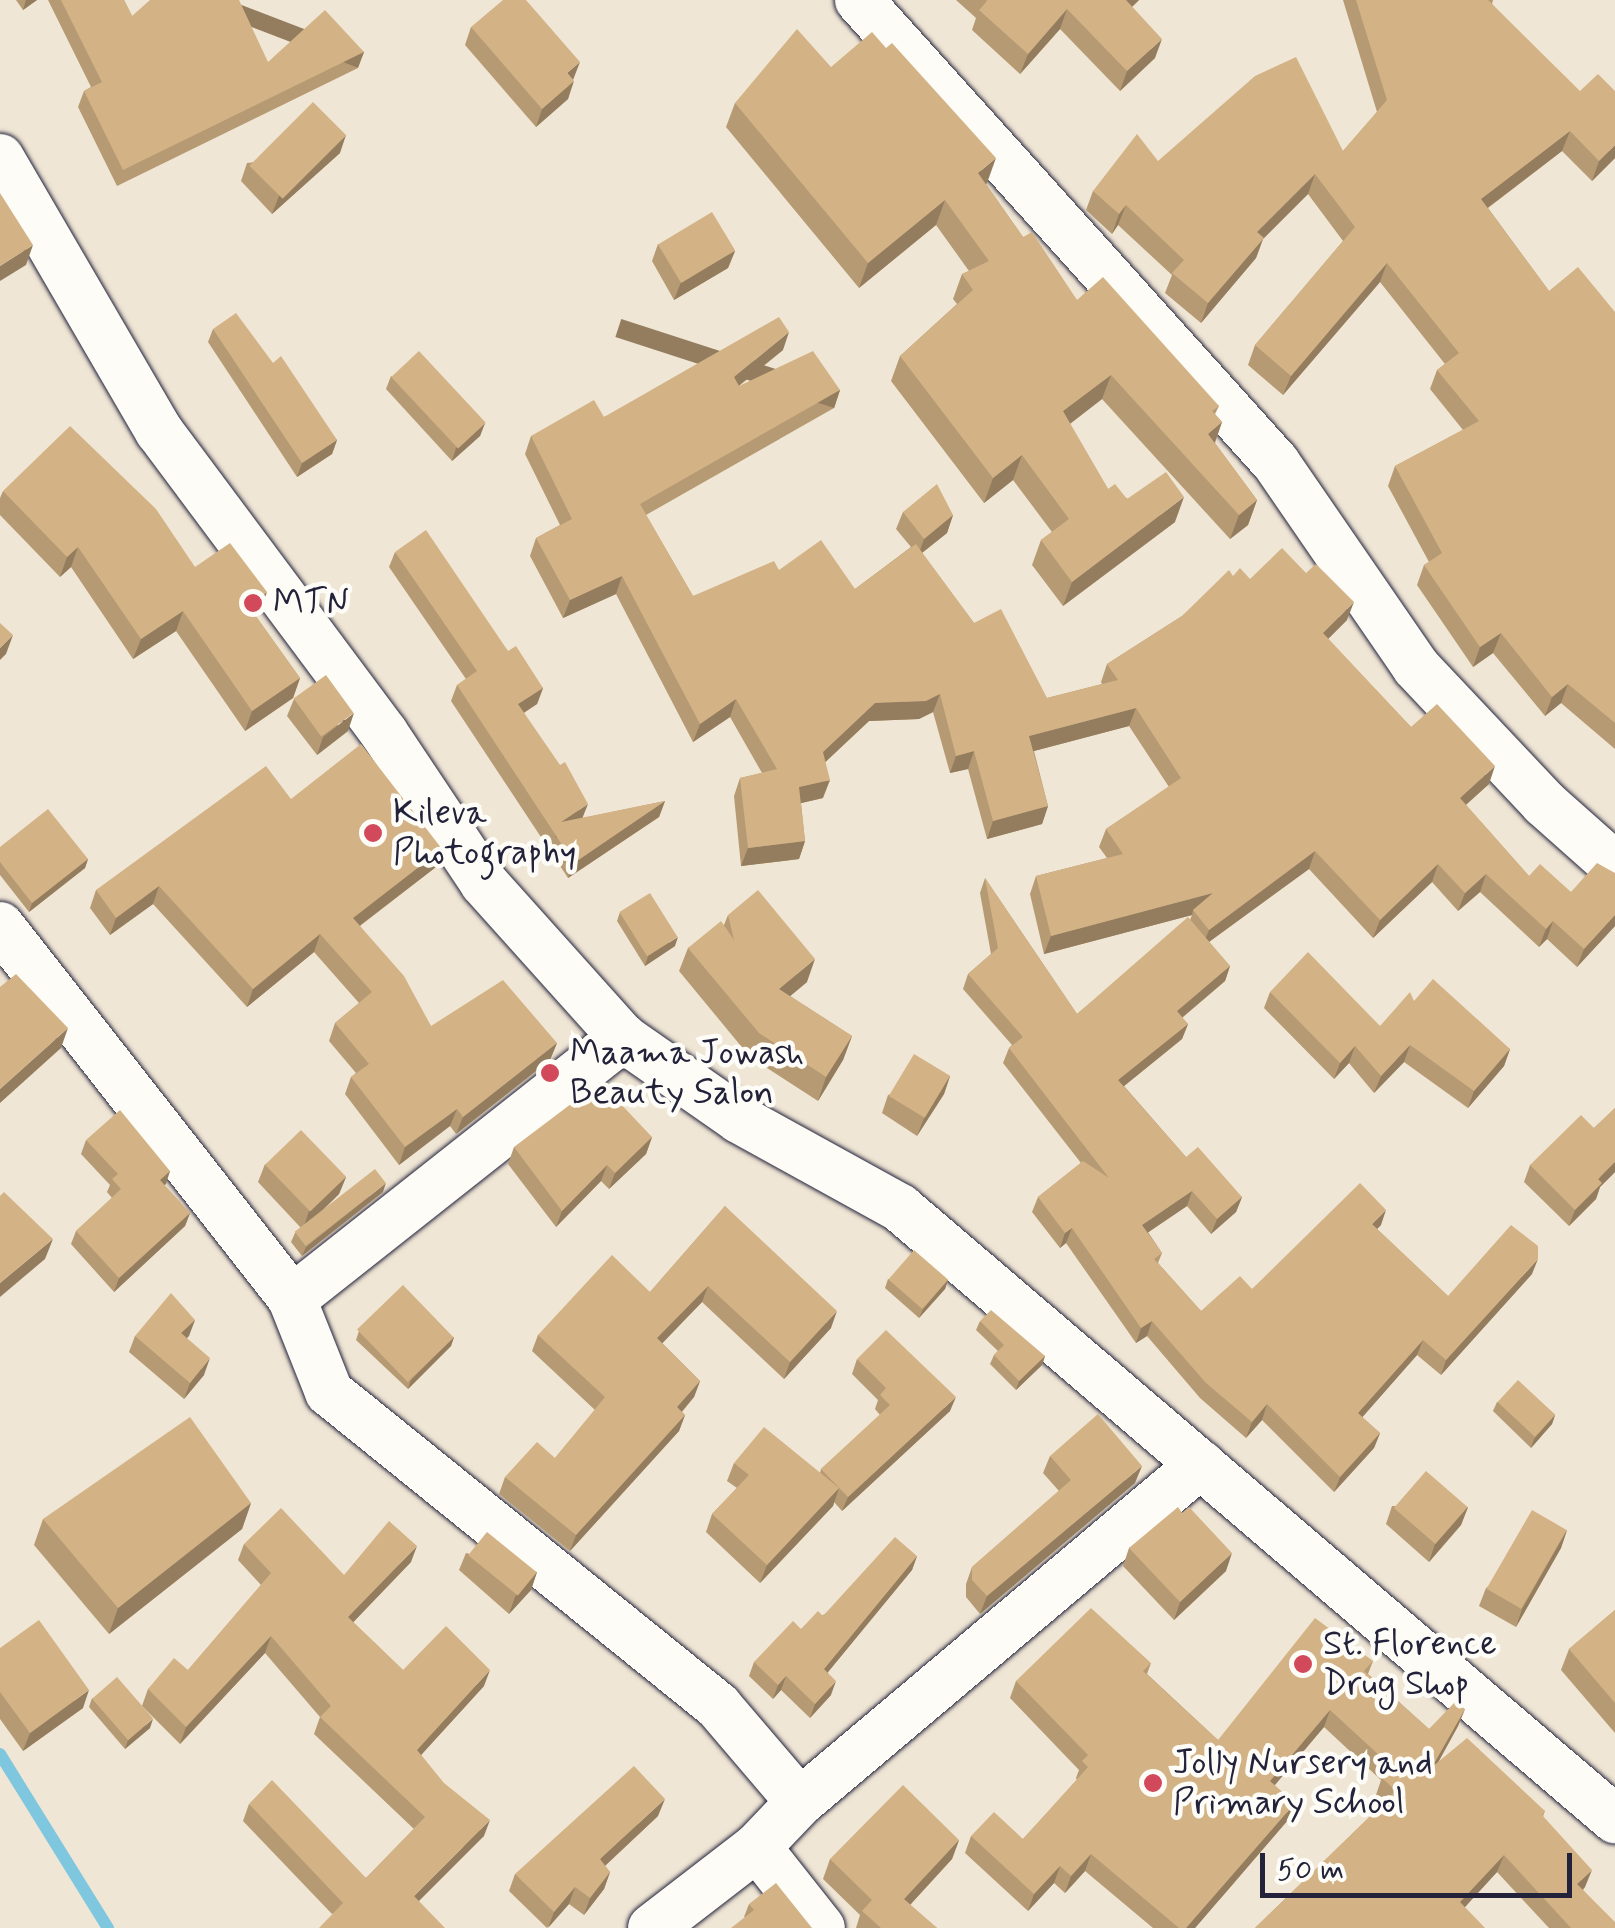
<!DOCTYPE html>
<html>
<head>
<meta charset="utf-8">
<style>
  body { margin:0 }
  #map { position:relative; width:1615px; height:1928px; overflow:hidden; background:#f0e6d5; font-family:Mynerve,sans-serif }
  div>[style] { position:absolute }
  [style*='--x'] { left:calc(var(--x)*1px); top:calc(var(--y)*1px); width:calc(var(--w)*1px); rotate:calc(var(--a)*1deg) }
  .stream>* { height:12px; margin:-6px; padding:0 6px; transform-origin:6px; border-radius:6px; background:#7ec7df }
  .roads { filter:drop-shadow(0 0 2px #22223b) drop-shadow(0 0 2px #22223b) }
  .minor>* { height:48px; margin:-24px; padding:0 24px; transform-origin:24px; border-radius:24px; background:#fdfcf7 }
  .wall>* { inset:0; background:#b59a73 }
  .shaded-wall>* { inset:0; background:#947d5e; transform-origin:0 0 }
  .building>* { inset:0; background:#d3b386; transform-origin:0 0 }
  .dots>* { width:28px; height:28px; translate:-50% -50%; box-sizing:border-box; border:5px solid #fdfcf7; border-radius:50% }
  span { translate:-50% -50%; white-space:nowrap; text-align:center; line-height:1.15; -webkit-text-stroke:9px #fdfcf7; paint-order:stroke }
  .poi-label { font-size:35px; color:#22223b }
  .left { translate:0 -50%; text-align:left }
  .scale { position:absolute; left:1260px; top:1853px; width:312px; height:45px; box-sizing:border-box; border:5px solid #22223b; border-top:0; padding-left:12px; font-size:30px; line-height:35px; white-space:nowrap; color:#22223b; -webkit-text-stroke:8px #fdfcf7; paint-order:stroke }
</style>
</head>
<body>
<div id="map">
  <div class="stream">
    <i style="--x:0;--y:1754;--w:205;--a:58.2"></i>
  </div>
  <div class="roads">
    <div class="minor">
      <i style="--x:859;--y:0;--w:623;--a:47.99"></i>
      <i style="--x:1276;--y:463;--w:247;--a:55.5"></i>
      <i style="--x:1416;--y:667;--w:187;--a:46.7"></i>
      <i style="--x:1544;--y:803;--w:95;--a:41.6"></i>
      <i style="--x:0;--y:158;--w:316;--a:59.8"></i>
      <i style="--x:159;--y:431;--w:377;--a:53.3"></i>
      <i style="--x:384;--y:733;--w:180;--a:56.3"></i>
      <i style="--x:484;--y:883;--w:208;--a:48.1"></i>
      <i style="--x:623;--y:1038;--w:141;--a:34.9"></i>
      <i style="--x:739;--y:1119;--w:184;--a:28.9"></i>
      <i style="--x:900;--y:1208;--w:941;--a:40.52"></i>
      <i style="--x:0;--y:926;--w:474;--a:51.9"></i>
      <i style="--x:292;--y:1299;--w:100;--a:68.3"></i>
      <i style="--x:329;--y:1392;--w:500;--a:38.9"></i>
      <i style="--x:718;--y:1706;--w:126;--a:49.5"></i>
      <i style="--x:292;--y:1299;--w:422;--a:-38.3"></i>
      <i style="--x:757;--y:1847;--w:103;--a:51.7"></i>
      <i style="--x:652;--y:1928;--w:133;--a:-37.6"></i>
      <i style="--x:757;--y:1847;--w:62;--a:-46.3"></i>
      <i style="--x:800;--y:1802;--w:524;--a:-40.13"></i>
    </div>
  </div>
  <div class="wall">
    <i style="clip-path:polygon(16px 0,37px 0,23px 10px)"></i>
    <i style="clip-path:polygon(48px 0,124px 0,132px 16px,268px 62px,364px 52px,358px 68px,117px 186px,78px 107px,84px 91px,91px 87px)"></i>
    <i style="clip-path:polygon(956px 0,1139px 0,1132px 7px,1155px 58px,1120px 91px,1060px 29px,1020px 74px,972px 30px,976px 18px)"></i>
    <i style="clip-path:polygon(1343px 0,1493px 0,1492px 4px,1615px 158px,1592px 181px,1562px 151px,1488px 208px,1549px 291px,1615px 312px,1615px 749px,1561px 703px,1545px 716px,1493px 653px,1473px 667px,1417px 585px,1424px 565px,1429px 562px,1388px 486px,1395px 466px,1463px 430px,1430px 389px,1437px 370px,1445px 364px,1380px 282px,1283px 395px,1248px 365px,1255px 345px,1343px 241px,1308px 194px,1263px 239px,1256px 258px,1201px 323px,1165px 293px,1172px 275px,1118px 225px,1112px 234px,1086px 210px,1093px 191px,1158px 161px,1343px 151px,1377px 112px)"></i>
    <i style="clip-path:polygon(471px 27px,573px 80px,568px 99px,536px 127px,465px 45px)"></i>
    <i style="clip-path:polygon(831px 67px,987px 183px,986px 184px,1023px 237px,1077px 300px,1219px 406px,1215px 414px,1222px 422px,1215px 443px,1257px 500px,1248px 525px,1230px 539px,1102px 399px,1070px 424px,1108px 489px,1175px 522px,1063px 606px,1032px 565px,1041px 540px,1052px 532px,1013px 480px,984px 503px,891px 381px,900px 356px,957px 304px,953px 299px,962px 274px,969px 271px,936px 225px,859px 288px,726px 127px,735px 103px)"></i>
    <i style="clip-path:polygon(340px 153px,272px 214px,241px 181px,247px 163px)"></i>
    <i style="clip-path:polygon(658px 244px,735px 251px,728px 268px,674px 300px,652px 261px)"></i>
    <i style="clip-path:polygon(213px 329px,273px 363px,337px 440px,332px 454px,297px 477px,208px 342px)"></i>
    <i style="clip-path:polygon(783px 350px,739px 386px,840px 390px,834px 408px,646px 515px,693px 596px,779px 570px,855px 589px,911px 547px,896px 529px,903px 512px,953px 515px,947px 533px,922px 553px,974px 623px,1047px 698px,1102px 684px,1101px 682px,1107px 664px,1182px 616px,1233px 576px,1250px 579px,1347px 620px,1328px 639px,1411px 727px,1489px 784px,1466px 805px,1529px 876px,1571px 892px,1615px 873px,1615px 926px,1577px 967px,1547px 939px,1539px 947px,1480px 892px,1458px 911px,1432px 882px,1373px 938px,1309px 869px,1209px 942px,1230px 966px,1225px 981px,1182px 1018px,1188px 1024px,1182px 1039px,1124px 1086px,1186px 1157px,1242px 1197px,1236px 1212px,1211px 1234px,1187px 1206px,1148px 1232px,1162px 1253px,1158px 1263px,1201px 1311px,1252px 1289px,1381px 1225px,1377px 1229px,1448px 1296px,1532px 1274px,1441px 1375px,1417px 1355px,1362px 1417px,1380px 1433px,1374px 1448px,1334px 1492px,1262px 1420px,1246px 1438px,1200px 1398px,1147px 1336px,1136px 1343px,1066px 1243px,1060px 1248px,1032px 1212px,1038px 1197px,1081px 1163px,1003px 1063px,1009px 1048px,1012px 1045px,963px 989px,968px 974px,991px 954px,980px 893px,985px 878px,1077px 1014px,1190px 920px,1192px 915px,1044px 954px,1030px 894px,1036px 876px,1107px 858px,1099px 847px,1106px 829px,1169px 787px,1129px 726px,1034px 751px,1048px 806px,1042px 824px,987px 839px,968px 769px,950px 773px,933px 712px,919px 719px,869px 721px,825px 762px,823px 798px,801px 803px,805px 841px,799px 859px,741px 866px,734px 796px,740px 778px,762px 773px,730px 717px,693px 742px,616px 594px,563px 618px,530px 556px,536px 538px,560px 525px,525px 454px,531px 436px,604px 417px)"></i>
    <i style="clip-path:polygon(391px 376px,485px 423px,480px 436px,452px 461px,386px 389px)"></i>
    <i style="clip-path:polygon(3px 491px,195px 567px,260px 612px,255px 615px,300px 678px,293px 698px,245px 731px,176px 631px,133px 659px,71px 567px,60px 577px,0 515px,0 498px)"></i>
    <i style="clip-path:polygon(395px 552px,508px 651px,543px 688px,537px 704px,524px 713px,583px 818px,665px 801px,659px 817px,568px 878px,451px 701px,457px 685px,466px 679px,389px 567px)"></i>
    <i style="clip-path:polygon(294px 699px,348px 731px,317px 755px,287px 716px)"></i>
    <i style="clip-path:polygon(291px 799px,436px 867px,360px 926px,431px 1026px,557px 1043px,550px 1060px,456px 1134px,450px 1126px,399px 1165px,345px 1094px,351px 1077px,356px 1073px,329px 1041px,335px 1023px,359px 1003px,314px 952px,247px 1007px,153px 904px,110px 935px,90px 908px,96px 890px)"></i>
    <i style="clip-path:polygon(0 847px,88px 859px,85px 868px,29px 912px,0 875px)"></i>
    <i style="clip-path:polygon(620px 912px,675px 946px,645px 966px,617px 921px)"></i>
    <i style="clip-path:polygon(728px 915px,807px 982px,790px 996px,852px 1036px,843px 1060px,818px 1101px,750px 1057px,679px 971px,688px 948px,724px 925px)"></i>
    <i style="clip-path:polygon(1270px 992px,1380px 1026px,1414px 1001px,1510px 1049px,1504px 1066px,1468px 1108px,1404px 1062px,1374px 1093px,1349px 1063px,1334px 1079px,1264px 1008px)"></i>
    <i style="clip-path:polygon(950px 1076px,944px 1094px,917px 1136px,882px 1113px,888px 1095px)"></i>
    <i style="clip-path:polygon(1615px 1108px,1615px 1172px,1600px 1187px,1596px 1199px,1569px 1226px,1524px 1182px,1530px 1165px,1594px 1128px)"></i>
    <i style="clip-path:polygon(652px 1137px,646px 1154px,609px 1189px,601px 1181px,556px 1227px,508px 1164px,514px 1147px)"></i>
    <i style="clip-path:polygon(86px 1140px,170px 1171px,164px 1185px,190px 1213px,185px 1226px,114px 1292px,71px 1244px,76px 1231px,112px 1198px,107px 1192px,110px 1185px,81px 1154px)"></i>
    <i style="clip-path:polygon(265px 1164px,346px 1177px,339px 1194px,321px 1212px,383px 1192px,302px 1256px,291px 1242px,295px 1233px,301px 1228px,258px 1182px)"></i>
    <i style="clip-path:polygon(725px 1206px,831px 1328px,784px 1379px,702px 1302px,662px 1343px,700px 1381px,694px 1397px,682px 1412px,685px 1415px,679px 1431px,570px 1551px,499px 1494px,505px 1477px,555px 1458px,595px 1410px,532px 1351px,538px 1335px,650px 1292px)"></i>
    <i style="clip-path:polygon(888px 1279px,948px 1280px,945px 1289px,919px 1318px,885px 1288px)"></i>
    <i style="clip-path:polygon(195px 1320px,187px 1338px,204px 1375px,184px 1399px,129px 1352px,135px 1336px)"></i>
    <i style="clip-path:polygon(980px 1321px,1045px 1356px,1042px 1365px,1016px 1390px,990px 1364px,994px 1355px,998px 1351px,976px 1330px)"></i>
    <i style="clip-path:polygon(359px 1331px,454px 1337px,451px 1346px,408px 1389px,356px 1340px)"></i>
    <i style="clip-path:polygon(857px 1359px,950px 1411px,842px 1511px,834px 1502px,833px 1506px,760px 1583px,706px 1532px,712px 1514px,737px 1488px,727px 1481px,734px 1463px,820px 1473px,821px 1469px,880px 1415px,875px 1409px,878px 1400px,852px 1374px)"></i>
    <i style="clip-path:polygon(1497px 1402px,1555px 1415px,1552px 1424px,1531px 1448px,1493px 1411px)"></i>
    <i style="clip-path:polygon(1050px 1456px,1135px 1483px,980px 1614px,966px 1597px,966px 1584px,972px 1567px,1059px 1491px,1043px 1473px)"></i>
    <i style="clip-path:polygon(251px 1503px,242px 1529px,109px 1634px,34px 1545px,43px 1519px)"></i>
    <i style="clip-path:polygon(1392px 1506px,1468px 1507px,1461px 1525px,1429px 1562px,1386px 1524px)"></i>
    <i style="clip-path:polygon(1182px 1513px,1226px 1571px,1174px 1620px,1123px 1566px,1129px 1548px)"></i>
    <i style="clip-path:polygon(1567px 1530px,1561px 1548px,1516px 1627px,1479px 1606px,1486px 1588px)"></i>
    <i style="clip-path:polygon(244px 1544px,344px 1575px,411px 1562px,353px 1622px,403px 1670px,484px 1686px,421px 1755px,484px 1836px,332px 1914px,243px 1821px,249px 1804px,366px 1878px,414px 1829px,314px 1734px,320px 1717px,265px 1653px,180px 1744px,142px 1706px,148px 1689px,188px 1670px,261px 1585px,238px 1560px)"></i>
    <i style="clip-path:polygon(466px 1553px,537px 1572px,531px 1590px,509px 1614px,459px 1570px)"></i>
    <i style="clip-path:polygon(917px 1556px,912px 1570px,828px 1672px,831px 1695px,810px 1718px,781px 1690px,773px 1699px,749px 1676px,754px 1662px,801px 1629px)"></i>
    <i style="clip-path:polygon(1615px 1610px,1615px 1733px,1561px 1670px,1569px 1649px)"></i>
    <i style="clip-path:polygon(0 1648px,83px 1708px,23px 1751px,0 1719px)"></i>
    <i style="clip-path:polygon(1373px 1661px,1368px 1674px,1429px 1729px,1465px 1709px,1458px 1726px,1439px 1761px,1545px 1811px,1543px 1816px,1585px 1887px,1583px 1890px,1615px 1928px,1549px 1928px,1497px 1872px,1465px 1907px,1255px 1928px,1384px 1803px,1376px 1795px,1381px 1780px,1324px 1727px,1274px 1785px,1288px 1820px,1195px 1928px,1153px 1928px,1085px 1871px,1065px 1893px,1054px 1883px,1028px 1911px,965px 1853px,971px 1836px,1023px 1839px,1077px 1780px,1076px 1778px,1079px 1770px,1010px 1698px,1016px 1681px,1151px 1663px,1147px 1674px,1218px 1740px)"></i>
    <i style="clip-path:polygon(92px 1698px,150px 1728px,125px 1749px,89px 1707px)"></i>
    <i style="clip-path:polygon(658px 1816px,605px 1866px,610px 1872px,604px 1889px,584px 1915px,569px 1904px,547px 1928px,509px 1891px,515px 1874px)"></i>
    <i style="clip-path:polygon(959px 1840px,952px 1859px,910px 1905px,937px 1928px,856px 1928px,860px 1915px,823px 1879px,830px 1859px)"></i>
    <i style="clip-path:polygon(749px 1904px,812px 1928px,744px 1917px)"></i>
  </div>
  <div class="shaded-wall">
    <i style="clip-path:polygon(26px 0,37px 0,23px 10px)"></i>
    <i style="clip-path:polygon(1125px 0,1139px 0,1118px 20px)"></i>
    <i style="clip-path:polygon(1067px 9px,1060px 29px,1020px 74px,1028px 54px)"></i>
    <i style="clip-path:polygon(1162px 39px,1155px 58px,1120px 91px,1127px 71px)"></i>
    <i style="left:364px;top:52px;width:17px;height:268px;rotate:111deg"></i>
    <i style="clip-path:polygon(580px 62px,573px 80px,567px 73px)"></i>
    <i style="clip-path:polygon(574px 81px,568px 99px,536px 127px,542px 109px)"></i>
    <i style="clip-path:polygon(1570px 131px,1562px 151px,1474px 218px,1481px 199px)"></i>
    <i style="clip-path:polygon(346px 135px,340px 153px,272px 214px,279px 196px)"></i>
    <i style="clip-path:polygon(1615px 145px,1615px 158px,1592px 181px,1599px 161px)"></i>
    <i style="clip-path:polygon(996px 158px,987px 183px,969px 198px,978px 173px)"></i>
    <i style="clip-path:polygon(1315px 174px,1308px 194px,1263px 239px,1256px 258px,1201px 323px,1208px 303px,1257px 232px)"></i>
    <i style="clip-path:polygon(945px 200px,936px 225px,859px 288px,868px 263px)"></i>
    <i style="clip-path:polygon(1126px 205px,1118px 225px,1112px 234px,1119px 214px)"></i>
    <i style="clip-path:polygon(33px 245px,26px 265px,0 281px,0 266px)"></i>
    <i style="clip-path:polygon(735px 251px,728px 268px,674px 300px,681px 282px)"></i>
    <i style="clip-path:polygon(1387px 263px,1380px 282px,1283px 395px,1291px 376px)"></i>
    <i style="clip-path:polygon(789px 332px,783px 350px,727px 395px,734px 377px)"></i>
    <i style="clip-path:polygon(1111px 375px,1102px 399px,1054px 436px,1063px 411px)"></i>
    <i style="left:840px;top:390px;width:19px;height:230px;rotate:108deg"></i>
    <i style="clip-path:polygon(1222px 422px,1213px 447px,1208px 434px)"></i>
    <i style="clip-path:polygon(485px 423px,480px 436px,452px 461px,456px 448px)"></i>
    <i style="clip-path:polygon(337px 440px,332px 454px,297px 477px,302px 463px)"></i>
    <i style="clip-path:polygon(1022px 455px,1013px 480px,984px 503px,993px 478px)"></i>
    <i style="clip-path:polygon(1184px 497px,1175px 522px,1063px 606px,1072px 582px)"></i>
    <i style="clip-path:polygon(1257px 500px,1248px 525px,1230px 539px,1239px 515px)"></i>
    <i style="clip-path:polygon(953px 515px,947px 533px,918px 556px,924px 539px)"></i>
    <i style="clip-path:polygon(78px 547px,71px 567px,60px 577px,67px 557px)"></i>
    <i style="clip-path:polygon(622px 576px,616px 594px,563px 618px,570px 600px)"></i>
    <i style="clip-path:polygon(267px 592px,260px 612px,241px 625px,248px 605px)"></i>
    <i style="clip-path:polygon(1354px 602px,1347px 620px,1316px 651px,1323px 633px)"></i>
    <i style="clip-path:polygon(183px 611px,176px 631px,133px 659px,141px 639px)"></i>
    <i style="clip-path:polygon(1501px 633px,1493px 653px,1473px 667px,1480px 647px)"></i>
    <i style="clip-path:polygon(13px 635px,6px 654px,0 660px,0 648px)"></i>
    <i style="clip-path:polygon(300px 678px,293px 698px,245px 731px,252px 711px)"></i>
    <i style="clip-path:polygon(1568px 684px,1561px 703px,1545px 716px,1552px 697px)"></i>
    <i style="clip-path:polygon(543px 688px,537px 704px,512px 720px,518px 704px)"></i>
    <i style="clip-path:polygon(940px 694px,933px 712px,919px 719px,869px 721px,817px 770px,823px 752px,875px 703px)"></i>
    <i style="clip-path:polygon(736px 699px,730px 717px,693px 742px,700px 724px)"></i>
    <i style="clip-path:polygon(1136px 708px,1129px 726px,1023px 754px,1029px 736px)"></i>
    <i style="clip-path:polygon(354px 713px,348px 731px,317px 755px,323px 737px)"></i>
    <i style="clip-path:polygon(974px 751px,968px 769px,950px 773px,956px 756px)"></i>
    <i style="clip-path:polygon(1495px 766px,1489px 784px,1453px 816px,1460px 798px)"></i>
    <i style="clip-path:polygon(830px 780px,823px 798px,793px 805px,799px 787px)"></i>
    <i style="clip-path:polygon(665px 801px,659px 817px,568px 878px,574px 863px)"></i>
    <i style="clip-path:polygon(588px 804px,582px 819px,555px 838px,561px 822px)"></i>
    <i style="clip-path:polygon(1048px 806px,1042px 824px,987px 839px,993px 821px)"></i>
    <i style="clip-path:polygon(805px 841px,799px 859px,741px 866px,748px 848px)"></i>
    <i style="clip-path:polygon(442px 849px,436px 867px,346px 936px,353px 918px)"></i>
    <i style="clip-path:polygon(1315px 851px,1309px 869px,1202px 947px,1209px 930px)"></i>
    <i style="clip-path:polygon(88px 859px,85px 868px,29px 912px,32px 903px)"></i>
    <i style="clip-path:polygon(1438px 864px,1432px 882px,1373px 938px,1380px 920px)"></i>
    <i style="clip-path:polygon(1486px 874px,1480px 892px,1458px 911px,1465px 893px)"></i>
    <i style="clip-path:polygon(159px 886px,153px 904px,110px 935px,116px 918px)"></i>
    <i style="clip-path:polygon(1213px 893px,1193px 910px,1192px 915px,1044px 954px,1051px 936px)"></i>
    <i style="clip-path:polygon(1615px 915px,1615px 926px,1577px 967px,1584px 949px)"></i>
    <i style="clip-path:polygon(1553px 921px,1547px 939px,1539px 947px,1546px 929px)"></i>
    <i style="clip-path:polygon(320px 934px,314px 952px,247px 1007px,253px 989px)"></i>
    <i style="clip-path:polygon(678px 937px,675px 946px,645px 966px,648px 956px)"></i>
    <i style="clip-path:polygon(815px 959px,807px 982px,770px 1013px,779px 989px)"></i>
    <i style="clip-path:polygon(1230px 966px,1225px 981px,1172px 1026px,1177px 1011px)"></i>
    <i style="clip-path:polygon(1188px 1024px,1182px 1039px,1113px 1095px,1118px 1080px)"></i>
    <i style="clip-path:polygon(68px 1028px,61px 1048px,0 1103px,0 1089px)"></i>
    <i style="clip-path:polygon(852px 1036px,843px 1060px,818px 1101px,826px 1077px)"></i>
    <i style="clip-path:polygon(557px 1043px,550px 1060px,456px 1134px,463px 1117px)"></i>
    <i style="clip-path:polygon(1410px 1045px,1404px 1062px,1374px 1093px,1381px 1076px)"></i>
    <i style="clip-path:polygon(1355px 1046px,1349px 1063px,1334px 1079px,1340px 1063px)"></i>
    <i style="clip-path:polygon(1510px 1049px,1504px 1066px,1468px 1108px,1474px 1091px)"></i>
    <i style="clip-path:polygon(950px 1076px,944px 1094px,917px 1136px,924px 1118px)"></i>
    <i style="clip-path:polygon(457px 1109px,450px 1126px,399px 1165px,405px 1147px)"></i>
    <i style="clip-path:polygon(652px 1137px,646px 1154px,609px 1189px,615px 1173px)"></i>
    <i style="clip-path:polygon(1615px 1158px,1615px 1172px,1600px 1187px,1596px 1199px,1569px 1226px,1575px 1210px)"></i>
    <i style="clip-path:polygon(607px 1165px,601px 1181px,556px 1227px,562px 1211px)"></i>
    <i style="clip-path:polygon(170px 1171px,166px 1184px,155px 1193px,160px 1180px)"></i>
    <i style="clip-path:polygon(346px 1177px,339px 1194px,303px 1229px,309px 1211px)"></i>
    <i style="clip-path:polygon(386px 1183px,383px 1192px,302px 1256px,306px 1247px)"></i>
    <i style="clip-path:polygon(1192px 1191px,1187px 1206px,1137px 1240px,1142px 1225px)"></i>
    <i style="clip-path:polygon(1242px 1197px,1236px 1212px,1211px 1234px,1217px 1219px)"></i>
    <i style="clip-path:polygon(1386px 1210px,1381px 1225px,1366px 1240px,1372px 1224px)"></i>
    <i style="clip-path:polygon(190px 1213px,185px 1226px,114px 1292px,119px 1278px)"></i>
    <i style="clip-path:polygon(1072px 1228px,1066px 1243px,1060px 1248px,1065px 1233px)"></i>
    <i style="clip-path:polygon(53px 1239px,45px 1259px,0 1297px,0 1283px)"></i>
    <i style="clip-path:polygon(1538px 1259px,1532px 1274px,1441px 1375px,1446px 1360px)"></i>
    <i style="clip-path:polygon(948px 1280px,945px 1289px,919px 1318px,923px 1309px)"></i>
    <i style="clip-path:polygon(708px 1286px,702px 1302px,651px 1355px,657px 1338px)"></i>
    <i style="clip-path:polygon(837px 1311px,831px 1328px,784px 1379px,790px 1362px)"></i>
    <i style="clip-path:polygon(195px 1320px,189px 1336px,175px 1350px,181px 1333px)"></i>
    <i style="clip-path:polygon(1152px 1321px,1147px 1336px,1136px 1343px,1141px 1328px)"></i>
    <i style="clip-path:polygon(454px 1337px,451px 1346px,408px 1389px,411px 1380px)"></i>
    <i style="clip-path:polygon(1423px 1340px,1417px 1355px,1352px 1429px,1358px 1413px)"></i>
    <i style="clip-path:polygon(1045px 1356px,1042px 1365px,1016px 1390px,1019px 1381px)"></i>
    <i style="clip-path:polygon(210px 1358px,204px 1375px,184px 1399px,190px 1383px)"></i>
    <i style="clip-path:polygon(700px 1381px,694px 1397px,671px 1424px,677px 1407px)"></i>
    <i style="clip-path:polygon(956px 1397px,950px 1411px,842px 1511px,848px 1497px)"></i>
    <i style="clip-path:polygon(1267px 1404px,1262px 1420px,1246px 1438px,1252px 1422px)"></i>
    <i style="clip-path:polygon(685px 1415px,679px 1431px,570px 1551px,576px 1535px)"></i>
    <i style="clip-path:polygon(1555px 1415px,1552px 1424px,1531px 1448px,1534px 1439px)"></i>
    <i style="clip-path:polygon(1380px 1433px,1374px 1448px,1334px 1492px,1340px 1477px)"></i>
    <i style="clip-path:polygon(1142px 1466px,1135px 1483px,980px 1614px,987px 1596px)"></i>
    <i style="clip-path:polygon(839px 1488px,833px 1506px,760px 1583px,767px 1565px)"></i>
    <i style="clip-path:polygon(251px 1503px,242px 1529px,109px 1634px,118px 1608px)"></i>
    <i style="clip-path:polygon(1468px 1507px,1461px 1525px,1429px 1562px,1435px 1544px)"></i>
    <i style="clip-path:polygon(1567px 1530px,1561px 1548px,1516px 1627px,1522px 1609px)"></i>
    <i style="clip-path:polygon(417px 1546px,411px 1562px,342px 1634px,348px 1617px)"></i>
    <i style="clip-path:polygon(1232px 1553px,1226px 1571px,1174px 1620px,1180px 1602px)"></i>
    <i style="clip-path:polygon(917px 1556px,912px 1570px,819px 1683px,824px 1669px)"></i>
    <i style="clip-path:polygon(537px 1572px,531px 1590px,509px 1614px,515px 1597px)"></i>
    <i style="clip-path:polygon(271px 1636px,265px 1653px,180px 1744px,186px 1727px)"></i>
    <i style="clip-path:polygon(490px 1670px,484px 1686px,411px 1766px,417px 1750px)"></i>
    <i style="clip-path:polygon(786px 1676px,781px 1690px,773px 1699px,778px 1685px)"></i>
    <i style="clip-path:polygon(836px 1681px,831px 1695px,810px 1718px,815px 1704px)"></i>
    <i style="clip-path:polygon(89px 1690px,83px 1708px,23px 1751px,30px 1733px)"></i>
    <i style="clip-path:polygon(1465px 1709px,1458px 1726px,1426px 1784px,1432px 1767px)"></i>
    <i style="clip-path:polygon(1330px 1710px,1324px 1727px,1264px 1798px,1270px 1781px)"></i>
    <i style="clip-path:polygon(153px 1719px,150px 1728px,125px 1749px,128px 1740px)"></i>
    <i style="clip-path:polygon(665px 1799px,658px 1816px,594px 1876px,600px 1859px)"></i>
    <i style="clip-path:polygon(1295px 1803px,1288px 1820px,1195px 1928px,1186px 1928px)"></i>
    <i style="clip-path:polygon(490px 1820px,484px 1836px,408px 1912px,414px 1896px)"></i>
    <i style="clip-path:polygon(959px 1840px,952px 1859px,897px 1919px,904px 1899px)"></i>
    <i style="clip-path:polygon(1091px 1854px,1085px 1871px,1065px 1893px,1071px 1876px)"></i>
    <i style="clip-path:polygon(1504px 1855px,1497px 1872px,1454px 1919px,1460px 1902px)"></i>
    <i style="clip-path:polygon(1060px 1866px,1054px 1883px,1028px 1911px,1034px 1894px)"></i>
    <i style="clip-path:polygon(1592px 1870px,1585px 1887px,1570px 1901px,1577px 1884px)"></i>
    <i style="clip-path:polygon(610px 1872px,604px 1889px,584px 1915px,590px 1898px)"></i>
    <i style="clip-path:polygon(575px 1887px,569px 1904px,548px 1928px,554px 1912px)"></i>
  </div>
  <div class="building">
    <i style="clip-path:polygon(61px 0,124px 0,132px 16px,150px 0,239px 0,268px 62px,325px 10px,364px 52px,123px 170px,84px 91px,102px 82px)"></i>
    <i style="clip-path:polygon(503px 0,526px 0,580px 62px,567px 73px,574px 81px,542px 109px,471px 27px)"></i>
    <i style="clip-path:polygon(986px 0,1126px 0,1162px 39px,1127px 71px,1067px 9px,1028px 54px,979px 10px,987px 1px)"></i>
    <i style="clip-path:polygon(1356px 0,1488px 0,1580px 91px,1598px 74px,1615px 91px,1615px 145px,1599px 161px,1570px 131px,1481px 199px,1549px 291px,1578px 267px,1615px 312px,1615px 723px,1568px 684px,1552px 697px,1501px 633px,1480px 647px,1424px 565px,1442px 553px,1395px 466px,1479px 421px,1437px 370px,1459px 353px,1387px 263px,1291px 376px,1255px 345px,1355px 227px,1315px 174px,1257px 232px,1264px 238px,1208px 303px,1172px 273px,1184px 260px,1126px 205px,1119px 214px,1093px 191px,1137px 134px,1158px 161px,1255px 76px,1296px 57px,1343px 151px,1387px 100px)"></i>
    <i style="clip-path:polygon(797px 29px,831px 67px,872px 32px,886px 48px,892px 43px,996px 158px,978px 173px,1023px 237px,1032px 232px,1077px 300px,1103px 277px,1219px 406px,1212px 411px,1222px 422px,1208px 434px,1257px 500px,1239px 515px,1111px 375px,1063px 411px,1108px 489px,1115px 484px,1127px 499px,1166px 472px,1184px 497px,1072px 582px,1041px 540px,1069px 519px,1022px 455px,993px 478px,900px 356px,973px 290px,962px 274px,989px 261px,945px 200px,868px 263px,735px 103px)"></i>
    <i style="left:313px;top:102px;width:47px;height:90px;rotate:45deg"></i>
    <i style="clip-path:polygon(0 193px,33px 245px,0 266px)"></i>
    <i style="left:712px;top:212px;width:45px;height:63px;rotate:59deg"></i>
    <i style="clip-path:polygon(236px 313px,273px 363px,281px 356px,337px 440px,302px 463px,213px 329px)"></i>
    <i style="clip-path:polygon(779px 317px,789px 332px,734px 377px,739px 386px,813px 351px,840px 390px,640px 504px,693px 596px,774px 561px,779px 570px,821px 540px,855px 589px,916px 544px,974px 623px,1001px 609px,1047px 698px,1118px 680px,1107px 664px,1182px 616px,1229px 570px,1233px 576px,1240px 568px,1250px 579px,1282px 548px,1306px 573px,1316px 564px,1354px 602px,1323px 633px,1411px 727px,1437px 704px,1495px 766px,1460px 798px,1529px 876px,1540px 864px,1571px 892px,1597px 863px,1615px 873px,1615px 915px,1584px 949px,1553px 921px,1546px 929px,1486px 874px,1465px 893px,1438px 864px,1380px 920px,1315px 851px,1209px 930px,1193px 910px,1213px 893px,1051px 936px,1036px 876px,1123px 854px,1106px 829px,1181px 778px,1136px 708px,1029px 736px,1048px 806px,993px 821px,974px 751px,956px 756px,940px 694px,926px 701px,875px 703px,823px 752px,830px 780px,799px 787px,805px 841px,748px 848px,740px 778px,777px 769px,736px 699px,700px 724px,622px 576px,570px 600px,536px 538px,572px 519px,531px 436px,594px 400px,604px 417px)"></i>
    <i style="left:419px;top:351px;width:98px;height:38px;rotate:47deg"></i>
    <i style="clip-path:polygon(70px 426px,156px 509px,195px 567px,230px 543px,267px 592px,248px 605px,300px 678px,252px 711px,183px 611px,141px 639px,78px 547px,67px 557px,3px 491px)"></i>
    <i style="clip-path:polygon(937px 484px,953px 515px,924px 539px,903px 512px)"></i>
    <i style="clip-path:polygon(426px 530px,508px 651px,516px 646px,543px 688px,518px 704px,560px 765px,565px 762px,588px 804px,561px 822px,665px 801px,574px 863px,457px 685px,477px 671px,395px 552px)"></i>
    <i style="clip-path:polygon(0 623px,13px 635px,0 648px)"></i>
    <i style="left:326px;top:675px;width:47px;height:40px;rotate:54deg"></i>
    <i style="clip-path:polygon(361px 744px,442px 849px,353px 918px,404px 976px,431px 1026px,503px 980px,557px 1043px,463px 1117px,457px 1109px,405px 1147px,351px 1077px,369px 1064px,335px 1023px,372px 992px,320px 934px,253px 989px,159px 886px,116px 918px,96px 890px,266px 766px,291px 799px)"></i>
    <i style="clip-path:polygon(48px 809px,88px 859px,32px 903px,0 862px,0 847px)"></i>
    <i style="clip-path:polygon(985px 878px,1077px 1014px,1188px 917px,1230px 966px,1177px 1011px,1188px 1024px,1118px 1080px,1186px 1157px,1198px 1147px,1242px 1197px,1217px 1219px,1192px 1191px,1142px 1225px,1162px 1253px,1154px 1259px,1201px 1311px,1240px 1276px,1252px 1289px,1360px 1183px,1386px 1210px,1372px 1224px,1448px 1296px,1511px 1225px,1538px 1246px,1538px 1259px,1446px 1360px,1423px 1340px,1358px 1413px,1380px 1433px,1340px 1477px,1267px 1404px,1252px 1422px,1206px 1383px,1152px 1321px,1141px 1328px,1072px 1228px,1065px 1233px,1038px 1197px,1083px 1161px,1109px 1178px,1009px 1048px,1023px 1037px,968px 974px,998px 948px)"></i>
    <i style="clip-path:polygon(758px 890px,815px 959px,779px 989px,852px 1036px,826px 1077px,759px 1033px,688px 948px,721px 921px,734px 940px,728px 915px)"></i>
    <i style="left:650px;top:893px;width:52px;height:36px;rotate:58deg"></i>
    <i style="clip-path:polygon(1308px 952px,1380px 1026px,1410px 992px,1414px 1001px,1433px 979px,1510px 1049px,1474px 1091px,1410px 1045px,1381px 1076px,1355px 1046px,1340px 1063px,1270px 992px)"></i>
    <i style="clip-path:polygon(16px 974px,68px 1028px,0 1089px,0 987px)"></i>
    <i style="left:914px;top:1054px;width:42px;height:49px;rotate:31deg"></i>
    <i style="clip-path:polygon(600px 1082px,652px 1137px,615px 1173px,607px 1165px,562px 1211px,514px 1147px)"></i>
    <i style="clip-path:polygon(1615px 1108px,1615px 1162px,1598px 1179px,1602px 1183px,1575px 1210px,1530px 1165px,1581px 1115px,1594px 1128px)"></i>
    <i style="clip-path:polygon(120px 1110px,170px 1171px,160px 1180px,190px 1213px,119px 1278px,76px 1231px,121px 1189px,112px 1179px,118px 1174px,86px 1140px)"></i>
    <i style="left:301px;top:1130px;width:65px;height:50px;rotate:46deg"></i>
    <i style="left:375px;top:1169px;width:18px;height:102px;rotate:52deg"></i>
    <i style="clip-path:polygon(4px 1192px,53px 1239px,0 1283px,0 1196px)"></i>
    <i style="clip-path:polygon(725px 1206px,837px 1311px,790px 1362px,708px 1286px,657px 1338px,700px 1381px,677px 1407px,685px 1415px,576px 1535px,505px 1477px,537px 1442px,555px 1458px,605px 1397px,538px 1335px,612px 1255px,650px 1292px)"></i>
    <i style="left:914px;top:1250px;width:45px;height:39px;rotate:41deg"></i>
    <i style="left:403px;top:1285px;width:73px;height:64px;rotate:46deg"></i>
    <i style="clip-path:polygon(171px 1293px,195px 1320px,181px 1333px,210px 1358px,190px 1383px,135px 1336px)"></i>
    <i style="clip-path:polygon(991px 1310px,1045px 1356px,1019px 1381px,994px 1355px,1004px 1345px,980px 1321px)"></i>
    <i style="clip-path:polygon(886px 1330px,956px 1397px,848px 1497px,821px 1469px,890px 1405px,880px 1395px,886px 1388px,857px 1359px)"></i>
    <i style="left:1518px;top:1380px;width:51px;height:30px;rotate:43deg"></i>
    <i style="clip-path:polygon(1098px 1414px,1142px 1466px,987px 1596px,972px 1580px,972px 1567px,1071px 1480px,1050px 1456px)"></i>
    <i style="clip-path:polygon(190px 1417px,251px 1503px,118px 1608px,43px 1519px)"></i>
    <i style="clip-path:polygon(764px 1427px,839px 1488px,767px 1565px,712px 1514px,749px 1475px,734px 1463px)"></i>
    <i style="left:1426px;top:1471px;width:55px;height:49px;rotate:41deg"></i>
    <i style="clip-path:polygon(1178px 1507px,1182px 1513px,1189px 1507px,1232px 1553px,1180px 1602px,1129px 1548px)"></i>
    <i style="clip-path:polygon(281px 1508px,344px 1575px,389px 1521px,417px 1546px,348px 1617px,403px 1670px,446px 1626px,490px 1670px,417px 1750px,444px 1783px,490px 1820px,414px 1896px,445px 1928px,319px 1928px,343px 1903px,249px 1804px,272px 1780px,366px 1878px,425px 1817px,320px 1717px,331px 1706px,271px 1636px,186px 1727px,148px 1689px,174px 1658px,188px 1670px,271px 1573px,244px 1544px)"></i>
    <i style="left:1532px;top:1510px;width:40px;height:91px;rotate:30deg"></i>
    <i style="left:487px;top:1532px;width:64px;height:30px;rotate:39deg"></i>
    <i style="clip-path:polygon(895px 1537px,917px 1556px,824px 1669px,836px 1681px,815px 1704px,786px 1676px,778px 1685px,754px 1662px,793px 1621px,801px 1629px,818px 1611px,823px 1616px)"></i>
    <i style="clip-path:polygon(1091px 1608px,1151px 1663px,1143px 1671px,1218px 1740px,1315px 1618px,1373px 1661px,1364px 1671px,1429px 1729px,1455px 1702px,1465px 1709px,1432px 1767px,1467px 1738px,1545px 1811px,1542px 1815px,1592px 1870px,1577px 1884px,1615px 1922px,1615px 1928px,1571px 1928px,1504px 1855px,1460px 1902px,1485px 1928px,1255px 1928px,1396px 1791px,1382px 1778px,1392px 1767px,1330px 1710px,1270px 1781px,1295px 1803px,1186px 1928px,1179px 1928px,1091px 1854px,1071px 1876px,1060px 1866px,1034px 1894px,971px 1836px,994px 1812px,1023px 1839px,1088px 1767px,1082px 1761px,1088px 1755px,1016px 1681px)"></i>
    <i style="clip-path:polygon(1615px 1610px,1615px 1703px,1569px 1649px)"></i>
    <i style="clip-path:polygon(39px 1620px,89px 1690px,30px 1733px,0 1692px,0 1648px)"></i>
    <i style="left:117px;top:1677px;width:55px;height:33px;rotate:49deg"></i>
    <i style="clip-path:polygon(634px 1766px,665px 1799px,600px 1859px,610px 1872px,590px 1898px,575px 1887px,554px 1912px,515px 1874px)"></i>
    <i style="clip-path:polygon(903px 1785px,959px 1840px,904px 1899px,937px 1928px,881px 1928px,862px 1911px,872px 1900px,830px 1859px)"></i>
    <i style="clip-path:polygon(776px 1883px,812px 1928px,731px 1928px,754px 1910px,749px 1904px)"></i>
  </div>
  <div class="dots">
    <i style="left:253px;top:603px;background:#d1495b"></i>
    <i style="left:373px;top:833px;background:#d1495b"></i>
    <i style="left:550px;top:1073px;background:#d1495b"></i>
    <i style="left:1303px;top:1664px;background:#d1495b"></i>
    <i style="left:1153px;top:1783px;background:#d1495b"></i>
  </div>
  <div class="poi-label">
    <span class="left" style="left:273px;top:603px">MTN</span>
    <span class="left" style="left:393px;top:833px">Kileva<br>Photography</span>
    <span class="left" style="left:570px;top:1073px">Maama Jowash<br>Beauty Salon</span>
    <span class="left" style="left:1323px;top:1664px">St. Florence<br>Drug Shop</span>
    <span class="left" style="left:1173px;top:1783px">Jolly Nursery and<br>Primary School</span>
  </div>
  <div class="scale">50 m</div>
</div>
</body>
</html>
